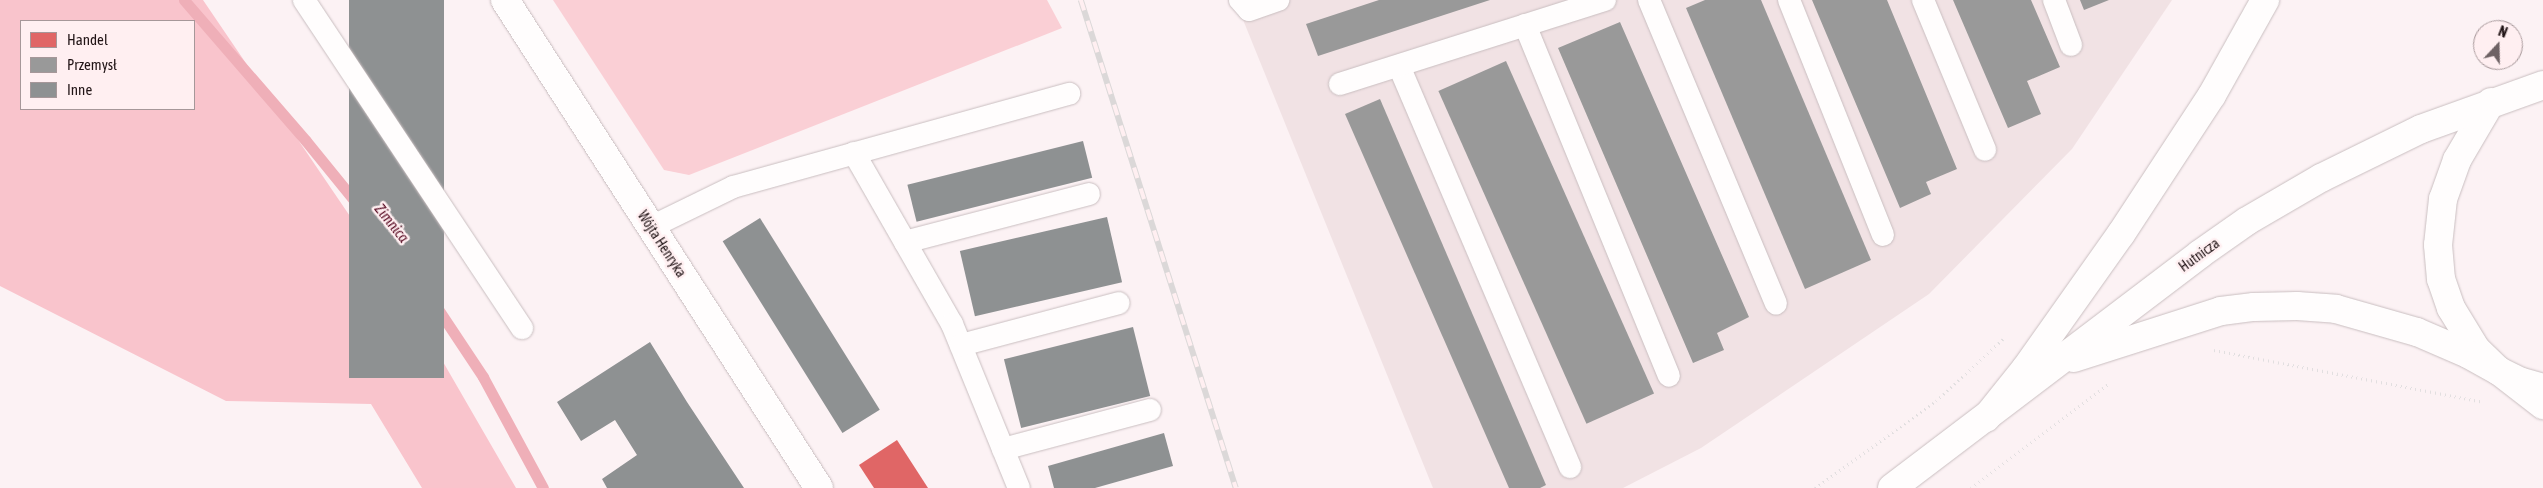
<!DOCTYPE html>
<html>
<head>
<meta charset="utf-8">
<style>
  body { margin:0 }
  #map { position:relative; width:2543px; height:488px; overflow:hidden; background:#fcf2f4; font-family:"Asap Condensed",sans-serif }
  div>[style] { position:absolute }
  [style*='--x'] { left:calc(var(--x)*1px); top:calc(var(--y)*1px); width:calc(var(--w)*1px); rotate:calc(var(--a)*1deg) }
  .built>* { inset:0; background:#f1e2e4 }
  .green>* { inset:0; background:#facfd5 }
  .forest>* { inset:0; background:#f9c4cc }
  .shops>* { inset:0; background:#e06666 }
  .industry>* { inset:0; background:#999; transform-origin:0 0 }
  .stream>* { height:11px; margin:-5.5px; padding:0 5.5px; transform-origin:5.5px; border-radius:5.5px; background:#efafb8 }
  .building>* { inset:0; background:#8e9192; transform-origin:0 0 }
  .path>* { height:3px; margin-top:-1.5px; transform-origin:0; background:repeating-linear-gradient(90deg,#e2dfe0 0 1px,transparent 0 5px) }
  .roads { filter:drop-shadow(0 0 1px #c9bec0) drop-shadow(0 0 1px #c9bec0) }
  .service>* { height:22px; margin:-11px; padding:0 11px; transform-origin:11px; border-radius:11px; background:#fffdfd }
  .minor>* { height:28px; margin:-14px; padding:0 14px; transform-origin:14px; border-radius:14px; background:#fffdfd }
  .secondary>* { height:28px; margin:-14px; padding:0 14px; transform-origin:14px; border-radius:14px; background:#fffdfd }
  .primary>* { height:28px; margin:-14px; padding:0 14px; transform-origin:14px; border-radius:14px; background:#fffdfd }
  .rail>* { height:5.5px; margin-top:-2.75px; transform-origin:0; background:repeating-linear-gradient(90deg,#ffeff1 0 11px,#dbd8d8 0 22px); box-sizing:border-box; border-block:1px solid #dbd8d8 }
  span { translate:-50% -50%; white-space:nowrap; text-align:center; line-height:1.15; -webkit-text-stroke:5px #ffeff1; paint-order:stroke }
  .street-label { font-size:14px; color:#211416 }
  .water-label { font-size:15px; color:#570921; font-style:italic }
  .legend { position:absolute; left:20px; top:20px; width:175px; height:90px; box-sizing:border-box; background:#ffeff1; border:1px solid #a69799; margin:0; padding:6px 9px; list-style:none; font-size:15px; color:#211416 }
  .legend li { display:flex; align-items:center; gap:10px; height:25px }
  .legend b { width:25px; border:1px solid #a69799 }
  .north { position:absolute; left:2473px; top:20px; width:50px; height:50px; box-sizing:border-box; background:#ffeff1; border:1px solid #a69799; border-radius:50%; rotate:21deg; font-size:14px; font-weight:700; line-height:20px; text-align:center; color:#211416 }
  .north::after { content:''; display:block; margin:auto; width:18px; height:22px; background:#6e6264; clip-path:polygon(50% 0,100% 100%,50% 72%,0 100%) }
</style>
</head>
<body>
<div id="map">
  <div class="built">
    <i style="clip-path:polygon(1235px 0,2172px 0,2072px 149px,1929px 294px,1701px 448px,1623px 488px,1433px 488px)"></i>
  </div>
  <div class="green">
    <i style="clip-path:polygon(553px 0,1047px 0,1062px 28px,689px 175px,664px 170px)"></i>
  </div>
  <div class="forest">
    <i style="clip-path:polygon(evenodd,0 0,203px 0,409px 303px,516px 488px,422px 488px,371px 404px,226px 401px,0 286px,0 0,21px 21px,194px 21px,194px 109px,21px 109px,21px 21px)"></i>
  </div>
  <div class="shops">
    <i style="clip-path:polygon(897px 440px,928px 488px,874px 488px,859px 465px)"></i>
  </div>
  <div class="industry">
    <i style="clip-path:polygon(1379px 0,1490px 0,1318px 56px,1306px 24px)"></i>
    <i style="clip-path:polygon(1705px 0,1761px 0,1871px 260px,1805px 289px,1686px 8px)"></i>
    <i style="clip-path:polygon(1812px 0,1887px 0,1957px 169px,1926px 182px,1931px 194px,1900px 208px)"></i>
    <i style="clip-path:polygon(1953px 0,2031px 0,2060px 67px,2027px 81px,2041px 114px,2008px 128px)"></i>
    <i style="clip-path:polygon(2080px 0,2109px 0,2084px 10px)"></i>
    <i style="clip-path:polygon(1620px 22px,1749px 317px,1717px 333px,1724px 350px,1693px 363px,1558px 48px)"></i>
    <i style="left:1506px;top:61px;width:364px;height:74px;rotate:66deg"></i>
    <i style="clip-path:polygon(1380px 99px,1546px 485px,1540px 488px,1509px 488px,1345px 114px)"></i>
  </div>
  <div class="stream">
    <i style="--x:184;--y:0;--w:186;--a:49.1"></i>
    <i style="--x:306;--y:141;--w:178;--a:50.9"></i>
    <i style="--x:418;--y:279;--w:118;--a:56.4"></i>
    <i style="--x:483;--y:377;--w:126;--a:61.6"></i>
  </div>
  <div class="building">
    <i style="left:349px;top:0;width:95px;height:378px"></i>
    <i style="left:1083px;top:141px;width:38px;height:181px;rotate:76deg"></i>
    <i style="left:1107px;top:217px;width:67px;height:151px;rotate:77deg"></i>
    <i style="left:760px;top:218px;width:226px;height:44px;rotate:58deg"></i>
    <i style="left:1133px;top:327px;width:71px;height:133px;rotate:76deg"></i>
    <i style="clip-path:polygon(650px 342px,687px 402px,744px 488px,607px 488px,602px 479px,637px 455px,615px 420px,581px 441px,557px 402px)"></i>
    <i style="clip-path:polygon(1164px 433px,1173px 466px,1095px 488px,1054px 488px,1048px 466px)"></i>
  </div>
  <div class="path">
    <i style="--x:2214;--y:350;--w:271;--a:10.9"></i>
    <i style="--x:1815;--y:488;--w:149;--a:-35.7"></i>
    <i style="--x:1936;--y:401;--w:93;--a:-42.8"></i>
    <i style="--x:1971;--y:488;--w:174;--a:-37.1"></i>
  </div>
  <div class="roads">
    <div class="service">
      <i style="--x:304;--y:0;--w:394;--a:56.4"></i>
      <i style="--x:1240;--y:0;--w:13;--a:48"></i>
      <i style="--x:1249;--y:10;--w:31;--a:-19"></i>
      <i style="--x:1649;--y:0;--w:329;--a:67.3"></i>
      <i style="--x:1789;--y:0;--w:253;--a:68.2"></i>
      <i style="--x:1923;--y:0;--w:162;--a:67.5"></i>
      <i style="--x:2054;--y:0;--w:48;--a:69.3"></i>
      <i style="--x:1525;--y:25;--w:379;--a:67.7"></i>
      <i style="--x:1399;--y:66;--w:436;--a:66.9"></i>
      <i style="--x:1340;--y:84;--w:278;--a:-17.6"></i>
      <i style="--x:854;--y:153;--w:197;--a:60.2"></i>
      <i style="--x:952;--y:324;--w:177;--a:67.8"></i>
      <i style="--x:651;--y:227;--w:91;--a:-26"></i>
      <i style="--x:733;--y:187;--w:349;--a:-15.5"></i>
      <i style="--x:905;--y:242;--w:190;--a:-14.6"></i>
      <i style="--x:961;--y:345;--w:163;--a:-14.9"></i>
      <i style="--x:1003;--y:449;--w:152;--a:-14.9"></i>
    </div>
    <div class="minor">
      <i style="--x:505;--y:0;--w:580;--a:57.24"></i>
    </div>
    <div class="secondary">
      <i style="--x:2491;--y:102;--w:67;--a:120.4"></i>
      <i style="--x:2457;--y:160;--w:41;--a:109.7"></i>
      <i style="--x:2443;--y:199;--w:46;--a:96.2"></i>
      <i style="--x:2438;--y:245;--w:34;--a:85"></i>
      <i style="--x:2441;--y:279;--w:31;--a:71"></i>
      <i style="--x:2451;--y:308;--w:48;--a:58.6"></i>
      <i style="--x:2476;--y:349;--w:32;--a:44"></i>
      <i style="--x:2499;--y:371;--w:56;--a:37.7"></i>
      <i style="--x:2074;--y:358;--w:154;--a:-17.7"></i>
      <i style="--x:2221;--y:311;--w:33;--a:-7"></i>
      <i style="--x:2254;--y:307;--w:43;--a:-1.3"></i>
      <i style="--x:2297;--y:306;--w:39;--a:4"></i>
      <i style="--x:2336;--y:309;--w:84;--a:15.9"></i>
      <i style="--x:2417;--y:332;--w:56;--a:23.3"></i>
      <i style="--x:2468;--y:354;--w:35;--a:29"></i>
      <i style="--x:1892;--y:488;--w:387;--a:-37.2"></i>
      <i style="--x:2200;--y:254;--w:57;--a:-35.1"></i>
      <i style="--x:2247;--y:221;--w:86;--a:-30.2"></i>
      <i style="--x:2321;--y:178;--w:111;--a:-26.1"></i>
      <i style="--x:2421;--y:129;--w:130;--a:-19.8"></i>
    </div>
    <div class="primary">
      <i style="--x:2499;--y:371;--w:25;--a:26"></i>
      <i style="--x:2522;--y:382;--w:22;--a:16"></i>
      <i style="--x:1986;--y:418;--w:64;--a:-51.3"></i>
      <i style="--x:2026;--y:368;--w:164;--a:-54.7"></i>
      <i style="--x:2121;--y:234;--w:166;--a:-56.8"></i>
      <i style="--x:2212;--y:95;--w:109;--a:-60.8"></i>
    </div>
  </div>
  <div class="rail">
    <i style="--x:1081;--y:0;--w:512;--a:72.38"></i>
  </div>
  <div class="street-label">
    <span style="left:662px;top:244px;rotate:57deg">Wójta Henryka</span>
    <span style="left:2199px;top:255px;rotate:-36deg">Hutnicza</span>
  </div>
  <div class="water-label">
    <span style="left:392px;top:223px;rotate:51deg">Zimnica</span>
  </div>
  <ul class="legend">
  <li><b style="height:14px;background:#e06666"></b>Handel</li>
  <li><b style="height:14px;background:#999"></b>Przemysł</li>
  <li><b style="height:14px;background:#8e9192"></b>Inne</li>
  </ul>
  <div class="north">N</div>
</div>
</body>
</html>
